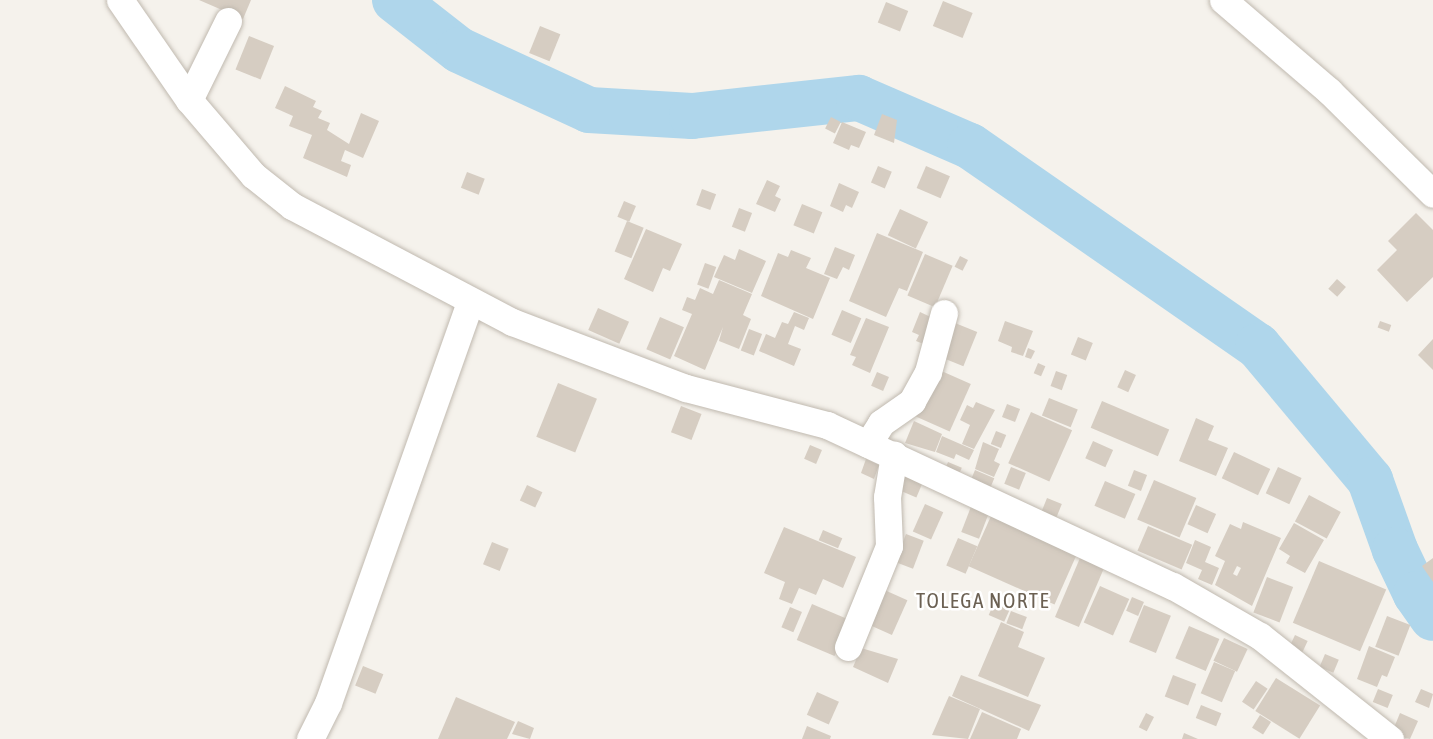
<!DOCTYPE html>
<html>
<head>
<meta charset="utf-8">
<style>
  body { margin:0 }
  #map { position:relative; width:1433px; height:739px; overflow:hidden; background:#f5f2ec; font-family:"Asap Condensed",sans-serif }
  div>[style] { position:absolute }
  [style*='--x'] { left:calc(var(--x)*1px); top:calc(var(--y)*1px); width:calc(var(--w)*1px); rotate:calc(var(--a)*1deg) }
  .river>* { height:46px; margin:-23px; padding:0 23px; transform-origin:23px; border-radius:23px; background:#afd6eb }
  .building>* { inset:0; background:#d6cdc2; transform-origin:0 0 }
  .roads { filter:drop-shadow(0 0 2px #c0b9af) drop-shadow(0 0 2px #c0b9af) }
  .minor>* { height:27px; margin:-13.5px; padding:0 13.5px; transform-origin:13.5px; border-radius:13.5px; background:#fff }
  span { translate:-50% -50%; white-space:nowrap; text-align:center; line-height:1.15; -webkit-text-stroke:5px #fff; paint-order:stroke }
  .quarter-label { font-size:21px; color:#6b6052; letter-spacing:1.5px }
</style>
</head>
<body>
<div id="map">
  <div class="river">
    <i style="--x:395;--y:0;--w:81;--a:38"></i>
    <i style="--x:459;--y:50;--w:143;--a:24.8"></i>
    <i style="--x:589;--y:110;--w:103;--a:3.3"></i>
    <i style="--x:692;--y:116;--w:168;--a:-6.2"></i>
    <i style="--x:859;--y:98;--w:121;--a:23.4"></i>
    <i style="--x:970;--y:146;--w:351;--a:34.8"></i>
    <i style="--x:1258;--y:346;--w:175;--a:50.1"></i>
    <i style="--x:1370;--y:480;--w:74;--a:70.3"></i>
    <i style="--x:1395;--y:550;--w:49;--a:64.5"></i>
    <i style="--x:1416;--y:594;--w:29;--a:55"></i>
  </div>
  <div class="building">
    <i style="clip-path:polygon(199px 0,251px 0,243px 19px)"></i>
    <i style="left:943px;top:1px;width:32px;height:27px;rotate:22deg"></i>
    <i style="left:886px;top:2px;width:24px;height:22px;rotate:22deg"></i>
    <i style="left:540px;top:26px;width:22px;height:29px;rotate:22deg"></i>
    <i style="left:249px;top:36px;width:27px;height:36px;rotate:22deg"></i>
    <i style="clip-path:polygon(285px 86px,316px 101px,313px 107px,322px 111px,318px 118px,330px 123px,327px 130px,349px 144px,361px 113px,379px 121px,363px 158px,345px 150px,341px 161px,351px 165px,347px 177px,303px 158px,312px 135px,289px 126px,293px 116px,275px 108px)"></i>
    <i style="clip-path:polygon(882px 114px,897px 120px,894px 143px,874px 135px)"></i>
    <i style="left:831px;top:117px;width:11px;height:13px;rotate:27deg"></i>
    <i style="clip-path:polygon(842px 122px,866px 132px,859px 148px,851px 145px,849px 150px,833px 143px)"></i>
    <i style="left:878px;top:166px;width:15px;height:18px;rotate:23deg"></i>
    <i style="left:926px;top:166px;width:26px;height:24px;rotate:23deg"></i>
    <i style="left:467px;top:172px;width:19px;height:17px;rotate:21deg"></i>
    <i style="clip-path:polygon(767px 180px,780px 186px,775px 196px,781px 199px,775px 212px,756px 204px)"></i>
    <i style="clip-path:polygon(839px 183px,859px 192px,852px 208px,846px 205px,843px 212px,830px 206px)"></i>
    <i style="left:702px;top:189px;width:15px;height:17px;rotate:20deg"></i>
    <i style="left:624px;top:201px;width:13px;height:17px;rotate:23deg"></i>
    <i style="left:802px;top:204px;width:22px;height:23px;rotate:22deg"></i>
    <i style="left:739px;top:208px;width:14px;height:20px;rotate:21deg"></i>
    <i style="left:900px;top:209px;width:31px;height:29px;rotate:25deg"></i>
    <i style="clip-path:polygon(1416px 213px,1433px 230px,1433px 277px,1407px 302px,1377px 270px,1397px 250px,1388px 241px)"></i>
    <i style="left:627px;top:221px;width:18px;height:33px;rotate:22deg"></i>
    <i style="clip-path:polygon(646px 229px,682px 244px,670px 271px,663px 268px,653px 292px,624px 279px)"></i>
    <i style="clip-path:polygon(877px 233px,923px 252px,907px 291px,899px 288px,886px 317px,849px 301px)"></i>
    <i style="clip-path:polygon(835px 247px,855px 255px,849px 270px,843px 267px,837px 279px,824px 274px)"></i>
    <i style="clip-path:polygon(739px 249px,766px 261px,752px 293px,714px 277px,724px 255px,735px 260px)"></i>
    <i style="clip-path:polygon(791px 250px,811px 258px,806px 268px,830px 278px,813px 319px,761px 296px,778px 253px,788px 257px)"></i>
    <i style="left:925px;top:254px;width:30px;height:45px;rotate:23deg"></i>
    <i style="left:960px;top:256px;width:9px;height:12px;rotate:27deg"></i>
    <i style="left:705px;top:263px;width:12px;height:23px;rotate:20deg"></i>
    <i style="left:1337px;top:279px;width:12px;height:13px;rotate:42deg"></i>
    <i style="clip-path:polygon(719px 280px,752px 294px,743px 315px,751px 319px,739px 349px,719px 341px,723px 327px,705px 370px,674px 356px,692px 314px,682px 310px,687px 297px,695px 300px,700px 288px,713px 294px)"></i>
    <i style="left:598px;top:308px;width:34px;height:24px;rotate:24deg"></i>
    <i style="left:842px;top:310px;width:21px;height:27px;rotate:23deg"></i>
    <i style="clip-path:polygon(794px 312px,809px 318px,804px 330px,795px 326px,788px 344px,801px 349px,794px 366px,759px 351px,766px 334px,775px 338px,782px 322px,788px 324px)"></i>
    <i style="clip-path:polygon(920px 312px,937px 320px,926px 345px,916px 341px,919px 335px,912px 332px)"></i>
    <i style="left:660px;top:317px;width:26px;height:35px;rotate:23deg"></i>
    <i style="clip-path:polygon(866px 318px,889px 327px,870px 373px,852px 365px,856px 357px,850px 355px)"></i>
    <i style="clip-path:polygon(1005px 321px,1033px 331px,1023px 356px,1011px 352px,1012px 347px,998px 341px)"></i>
    <i style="left:1380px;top:321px;width:12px;height:7px;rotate:20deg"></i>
    <i style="left:955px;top:323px;width:24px;height:37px;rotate:22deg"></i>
    <i style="left:749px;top:329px;width:14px;height:23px;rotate:21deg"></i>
    <i style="left:1078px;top:337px;width:16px;height:19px;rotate:22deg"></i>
    <i style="clip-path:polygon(1433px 339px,1433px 370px,1418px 355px)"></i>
    <i style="clip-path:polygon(1028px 348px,1035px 351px,1031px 359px,1025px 357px)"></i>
    <i style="left:1038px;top:363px;width:8px;height:11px;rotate:23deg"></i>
    <i style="left:937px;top:369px;width:37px;height:52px;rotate:24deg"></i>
    <i style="left:1125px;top:370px;width:12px;height:19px;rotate:24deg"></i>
    <i style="left:1056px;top:371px;width:12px;height:16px;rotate:20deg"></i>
    <i style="left:877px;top:372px;width:13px;height:15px;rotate:23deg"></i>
    <i style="left:558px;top:383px;width:42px;height:58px;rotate:22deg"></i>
    <i style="left:1049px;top:398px;width:31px;height:19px;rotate:22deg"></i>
    <i style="left:1102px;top:401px;width:73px;height:29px;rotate:23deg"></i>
    <i style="clip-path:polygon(976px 402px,995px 410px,974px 449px,962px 444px,970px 425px,960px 420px,967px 405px,973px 408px)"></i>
    <i style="left:1007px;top:404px;width:14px;height:14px;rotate:21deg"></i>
    <i style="left:681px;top:406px;width:22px;height:28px;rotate:21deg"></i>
    <i style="left:1031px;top:412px;width:45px;height:56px;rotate:24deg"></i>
    <i style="clip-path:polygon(1196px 418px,1214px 426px,1208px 440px,1228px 448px,1216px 476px,1179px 461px)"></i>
    <i style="clip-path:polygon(914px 421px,942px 434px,935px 452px,905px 443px)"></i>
    <i style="left:996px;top:431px;width:11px;height:14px;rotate:22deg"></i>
    <i style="clip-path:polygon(942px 436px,974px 450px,969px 460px,956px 454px,954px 459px,936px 452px)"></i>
    <i style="left:1093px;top:441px;width:22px;height:19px;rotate:24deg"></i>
    <i style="clip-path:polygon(983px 442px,999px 449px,994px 461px,1000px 464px,994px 477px,975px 469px)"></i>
    <i style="left:810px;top:445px;width:13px;height:15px;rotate:23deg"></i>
    <i style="left:1234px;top:452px;width:40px;height:29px;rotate:25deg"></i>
    <i style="clip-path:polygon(866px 459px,879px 465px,874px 479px,861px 473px)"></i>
    <i style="left:948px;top:462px;width:15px;height:13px;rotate:23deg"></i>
    <i style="left:901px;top:467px;width:26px;height:22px;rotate:23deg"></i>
    <i style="left:1011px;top:467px;width:16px;height:18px;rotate:22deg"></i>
    <i style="left:1278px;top:467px;width:26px;height:29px;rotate:25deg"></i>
    <i style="left:975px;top:470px;width:21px;height:14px;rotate:23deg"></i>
    <i style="left:1134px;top:470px;width:14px;height:17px;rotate:21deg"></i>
    <i style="left:1154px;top:480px;width:46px;height:43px;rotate:23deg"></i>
    <i style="left:1105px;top:481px;width:33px;height:27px;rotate:23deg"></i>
    <i style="left:527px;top:485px;width:17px;height:17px;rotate:25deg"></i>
    <i style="left:1309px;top:495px;width:36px;height:30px;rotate:28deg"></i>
    <i style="left:1047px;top:498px;width:16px;height:14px;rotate:22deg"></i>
    <i style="left:925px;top:504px;width:20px;height:30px;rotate:24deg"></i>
    <i style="left:972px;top:504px;width:19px;height:30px;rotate:21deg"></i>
    <i style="left:1196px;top:505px;width:22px;height:21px;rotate:24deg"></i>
    <i style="left:991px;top:516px;width:94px;height:55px;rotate:24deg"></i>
    <i style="clip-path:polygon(evenodd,1243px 522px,1281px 538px,1252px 606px,1215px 585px,1225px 561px,1215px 556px,1230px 524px,1241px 529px,1243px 522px,1237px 566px,1241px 568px,1237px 576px,1233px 574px,1237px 566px)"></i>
    <i style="clip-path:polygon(1294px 523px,1324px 540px,1305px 573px,1286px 563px,1290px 556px,1279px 549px)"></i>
    <i style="left:1148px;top:526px;width:48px;height:27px;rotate:23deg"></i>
    <i style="clip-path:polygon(784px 527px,856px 557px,843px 588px,823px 579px,816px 595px,799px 588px,792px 604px,779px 599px,785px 582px,764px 573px)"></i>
    <i style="left:823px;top:530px;width:21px;height:11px;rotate:23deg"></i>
    <i style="left:906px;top:534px;width:19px;height:30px;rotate:21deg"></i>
    <i style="left:958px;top:538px;width:21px;height:30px;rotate:23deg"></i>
    <i style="clip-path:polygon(1195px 540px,1211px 547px,1205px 562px,1219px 568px,1212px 585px,1198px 579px,1202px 570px,1186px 563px)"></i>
    <i style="left:492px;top:542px;width:18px;height:24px;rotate:22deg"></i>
    <i style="left:1080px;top:558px;width:26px;height:64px;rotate:23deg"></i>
    <i style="clip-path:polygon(1433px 558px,1433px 582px,1422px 566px)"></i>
    <i style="left:1319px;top:561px;width:73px;height:67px;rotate:23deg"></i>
    <i style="left:1267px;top:577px;width:28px;height:38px;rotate:21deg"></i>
    <i style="left:1100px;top:586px;width:32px;height:40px;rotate:24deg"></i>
    <i style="left:880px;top:588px;width:30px;height:38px;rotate:24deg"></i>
    <i style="left:1132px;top:597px;width:13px;height:15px;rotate:23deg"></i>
    <i style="left:994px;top:603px;width:17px;height:13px;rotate:24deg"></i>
    <i style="left:812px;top:604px;width:41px;height:39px;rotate:23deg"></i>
    <i style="left:1144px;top:605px;width:29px;height:40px;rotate:22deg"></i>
    <i style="left:790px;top:607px;width:13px;height:22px;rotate:23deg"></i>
    <i style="left:1011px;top:611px;width:17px;height:13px;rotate:21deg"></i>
    <i style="left:1387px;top:616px;width:25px;height:33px;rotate:21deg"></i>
    <i style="clip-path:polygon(1001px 622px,1024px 632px,1018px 647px,1045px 658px,1028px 697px,978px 676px)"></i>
    <i style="left:1189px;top:626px;width:33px;height:35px;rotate:23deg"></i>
    <i style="left:1295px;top:635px;width:14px;height:15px;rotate:25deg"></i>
    <i style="left:1224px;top:638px;width:26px;height:25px;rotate:25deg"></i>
    <i style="clip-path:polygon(1369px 646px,1395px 657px,1387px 677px,1382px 675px,1377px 687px,1357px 679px)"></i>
    <i style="clip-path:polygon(861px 648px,898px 659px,888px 683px,853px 667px)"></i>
    <i style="left:1325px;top:654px;width:15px;height:14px;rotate:23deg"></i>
    <i style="left:1214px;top:662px;width:23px;height:34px;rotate:23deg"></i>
    <i style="left:363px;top:666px;width:22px;height:21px;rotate:22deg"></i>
    <i style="clip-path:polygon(961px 675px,1041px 705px,1029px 731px,952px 696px)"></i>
    <i style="left:1173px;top:675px;width:25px;height:23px;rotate:21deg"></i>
    <i style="left:1276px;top:678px;width:52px;height:39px;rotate:32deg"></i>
    <i style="left:1256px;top:681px;width:14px;height:25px;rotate:34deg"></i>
    <i style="left:1378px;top:689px;width:16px;height:14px;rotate:22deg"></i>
    <i style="clip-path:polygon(1421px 689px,1433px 694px,1429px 708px,1415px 702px)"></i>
    <i style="left:817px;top:692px;width:24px;height:25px;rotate:24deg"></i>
    <i style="clip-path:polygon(949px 696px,980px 709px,968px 739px,932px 735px)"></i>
    <i style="clip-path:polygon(456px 697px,515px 722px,507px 739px,438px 739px)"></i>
    <i style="left:1201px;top:705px;width:22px;height:14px;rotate:22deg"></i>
    <i style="clip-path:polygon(982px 712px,1021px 729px,1017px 739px,970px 739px)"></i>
    <i style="left:1146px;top:713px;width:9px;height:16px;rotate:27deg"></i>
    <i style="clip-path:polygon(1400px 713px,1418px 721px,1410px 739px,1391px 735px)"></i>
    <i style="left:1260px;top:715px;width:13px;height:15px;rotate:32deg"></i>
    <i style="clip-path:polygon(518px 721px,534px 728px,530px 739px,512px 734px)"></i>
    <i style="clip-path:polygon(807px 726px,831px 736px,830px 739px,802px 739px)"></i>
    <i style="clip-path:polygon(1184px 733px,1198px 739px,1182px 739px)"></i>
  </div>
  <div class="roads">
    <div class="minor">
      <i style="--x:120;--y:0;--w:121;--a:55.4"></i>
      <i style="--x:189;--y:100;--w:99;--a:49.5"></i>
      <i style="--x:253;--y:175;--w:50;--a:38.5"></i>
      <i style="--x:292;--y:206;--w:249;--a:27.8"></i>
      <i style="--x:512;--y:322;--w:186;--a:20.8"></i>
      <i style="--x:686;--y:388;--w:146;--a:14.7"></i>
      <i style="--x:827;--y:425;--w:382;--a:25"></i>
      <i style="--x:1173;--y:586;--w:100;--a:29.9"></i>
      <i style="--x:1260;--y:636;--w:166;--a:38.4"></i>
      <i style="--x:1223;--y:0;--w:140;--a:40.6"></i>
      <i style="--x:1329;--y:91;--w:146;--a:44.7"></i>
      <i style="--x:189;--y:100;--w:88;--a:-63.7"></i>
      <i style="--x:868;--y:444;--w:25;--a:-58"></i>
      <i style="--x:881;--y:423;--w:38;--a:-35"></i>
      <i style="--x:912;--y:401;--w:33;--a:-61"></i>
      <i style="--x:928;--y:372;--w:61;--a:-74.8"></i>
      <i style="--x:848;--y:647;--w:109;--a:-67.9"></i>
      <i style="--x:889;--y:546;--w:49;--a:-92.3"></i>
      <i style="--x:887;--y:497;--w:43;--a:-80.5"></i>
      <i style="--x:310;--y:739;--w:40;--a:-63.4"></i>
      <i style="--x:328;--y:703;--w:425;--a:-70.5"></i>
    </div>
  </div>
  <div class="quarter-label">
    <span style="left:983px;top:600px">TOLEGA NORTE</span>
  </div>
</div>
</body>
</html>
